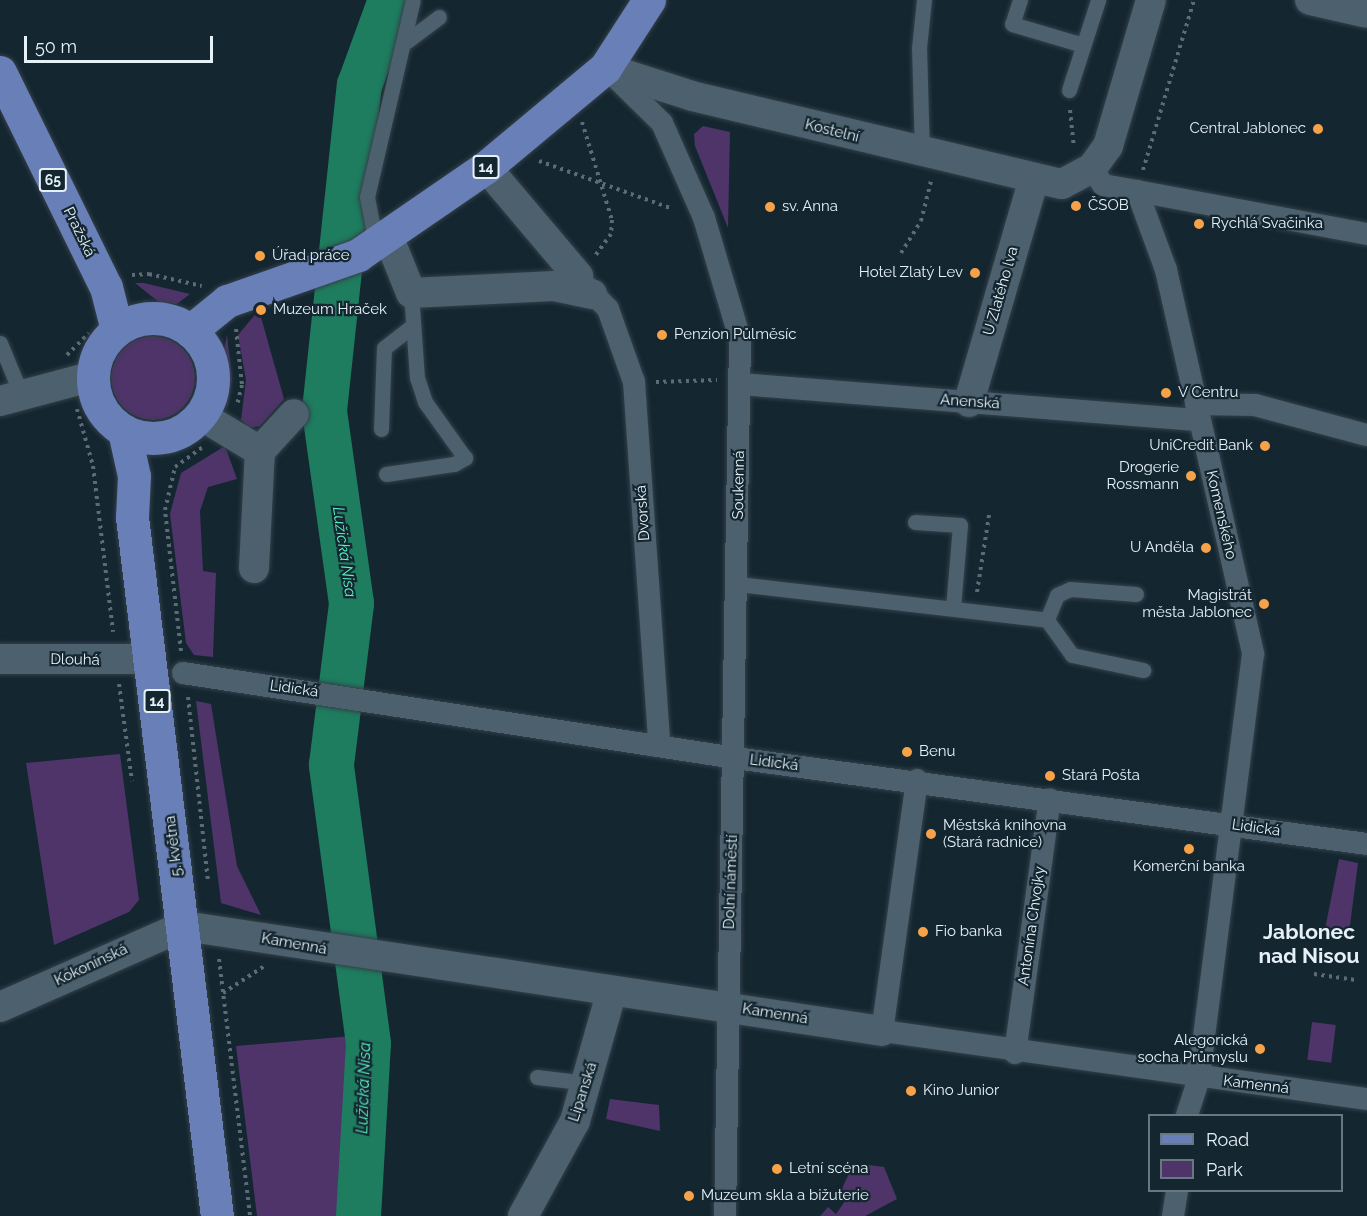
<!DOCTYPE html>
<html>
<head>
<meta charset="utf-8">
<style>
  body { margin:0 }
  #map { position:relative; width:1367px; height:1216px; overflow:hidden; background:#142630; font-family:Raleway,sans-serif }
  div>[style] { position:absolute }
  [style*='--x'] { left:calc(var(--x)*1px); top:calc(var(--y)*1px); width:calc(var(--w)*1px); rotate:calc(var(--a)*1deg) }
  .green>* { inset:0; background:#4f3469; transform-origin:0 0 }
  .round { border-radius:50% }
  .river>* { height:45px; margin:-22.5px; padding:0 22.5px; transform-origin:22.5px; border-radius:22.5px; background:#1e7c5f }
  .path>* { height:4px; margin-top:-2px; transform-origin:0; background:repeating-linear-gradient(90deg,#5c6b74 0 3px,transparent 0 7.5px) }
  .roads { filter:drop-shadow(0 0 2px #334049) drop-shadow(0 0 2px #334049) }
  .service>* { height:15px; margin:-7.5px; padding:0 7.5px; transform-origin:7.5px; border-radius:7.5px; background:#4c606d }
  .pedestrian>* { height:22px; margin:-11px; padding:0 11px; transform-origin:11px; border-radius:11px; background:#4c606d }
  .minor>* { height:30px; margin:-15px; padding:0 15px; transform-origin:15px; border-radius:15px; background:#4c606d }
  .primary>* { height:33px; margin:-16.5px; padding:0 16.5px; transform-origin:16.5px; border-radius:16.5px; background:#697fb7 }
  .primary>.ring { margin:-16.5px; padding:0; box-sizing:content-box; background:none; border:33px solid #697fb7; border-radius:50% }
  .dots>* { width:16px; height:16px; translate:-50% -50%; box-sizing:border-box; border:3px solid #142630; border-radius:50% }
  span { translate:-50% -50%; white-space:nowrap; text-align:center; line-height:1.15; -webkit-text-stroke:4.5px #142630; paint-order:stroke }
  .shield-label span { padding:2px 4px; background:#142630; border:2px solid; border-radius:4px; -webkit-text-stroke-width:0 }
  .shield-label { font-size:14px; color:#e5f0f7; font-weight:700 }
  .poi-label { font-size:15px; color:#e5f0f7 }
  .right { translate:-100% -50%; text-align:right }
  .left { translate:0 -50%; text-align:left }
  .street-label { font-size:15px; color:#e5f0f7 }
  .water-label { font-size:16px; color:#58f5c2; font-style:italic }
  .district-label { font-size:21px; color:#e5f0f7; font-weight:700 }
  .legend { position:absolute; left:1148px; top:1114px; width:195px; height:78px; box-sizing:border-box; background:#142630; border:2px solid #687780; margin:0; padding:8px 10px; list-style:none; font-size:18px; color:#e5f0f7 }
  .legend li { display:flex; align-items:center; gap:12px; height:30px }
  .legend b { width:30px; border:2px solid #687780 }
  .scale { position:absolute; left:24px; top:36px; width:189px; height:27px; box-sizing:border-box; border:3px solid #e5f0f7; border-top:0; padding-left:8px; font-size:18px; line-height:21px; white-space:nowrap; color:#e5f0f7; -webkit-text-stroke:4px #142630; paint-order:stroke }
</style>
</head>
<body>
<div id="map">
  <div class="green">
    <i style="clip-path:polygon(703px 126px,730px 132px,728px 228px,695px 146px,694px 134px)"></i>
    <i style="clip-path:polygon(135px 283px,144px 283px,190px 294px,177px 304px,160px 303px)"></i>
    <i style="clip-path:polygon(259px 310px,284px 399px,260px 426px,249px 428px,241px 420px,246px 380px,238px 335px)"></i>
    <i style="clip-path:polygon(227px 335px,232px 379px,227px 409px,221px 364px)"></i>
    <i class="round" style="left:111px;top:336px;width:84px;height:84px"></i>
    <i style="clip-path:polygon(225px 446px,237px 479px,208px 487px,200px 511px,203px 571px,216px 573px,213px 657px,194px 655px,186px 643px,170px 514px,181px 473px)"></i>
    <i style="clip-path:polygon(196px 701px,211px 704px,237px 866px,261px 915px,221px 903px)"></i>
    <i style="clip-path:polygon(120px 754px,139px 900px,129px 912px,54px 945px,26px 763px)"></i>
    <i style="clip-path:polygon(1339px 859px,1358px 863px,1349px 933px,1325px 929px)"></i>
    <i style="left:1312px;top:1022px;width:24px;height:38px;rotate:7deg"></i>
    <i style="clip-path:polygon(353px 1036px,342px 1216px,257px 1216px,236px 1046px)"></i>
    <i style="clip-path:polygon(610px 1099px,659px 1105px,660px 1131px,606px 1119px)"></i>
    <i style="clip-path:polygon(854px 1163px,884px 1167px,897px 1199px,865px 1216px,820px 1216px,828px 1207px,836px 1214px,845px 1201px,838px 1197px)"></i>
  </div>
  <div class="river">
    <i style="--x:358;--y:1216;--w:173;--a:-86.7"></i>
    <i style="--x:368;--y:1043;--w:281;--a:-97.6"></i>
    <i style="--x:331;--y:764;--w:162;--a:-82.9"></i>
    <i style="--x:351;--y:603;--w:195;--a:-98"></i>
    <i style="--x:324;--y:410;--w:327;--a:-83.9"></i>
    <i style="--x:359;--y:85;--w:90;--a:-70"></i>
  </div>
  <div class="path">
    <i style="--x:1070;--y:110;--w:37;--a:84"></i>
    <i style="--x:582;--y:122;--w:102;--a:73"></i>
    <i style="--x:612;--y:220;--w:14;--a:94"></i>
    <i style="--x:611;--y:234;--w:26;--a:126"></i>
    <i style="--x:539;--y:161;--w:142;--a:19.7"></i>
    <i style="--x:1143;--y:170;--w:177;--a:-73.3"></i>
    <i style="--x:901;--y:253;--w:38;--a:-58"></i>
    <i style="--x:921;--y:221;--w:41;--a:-76"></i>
    <i style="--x:132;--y:275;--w:17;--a:-3"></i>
    <i style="--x:149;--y:274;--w:54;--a:12.8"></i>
    <i style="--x:236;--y:329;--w:56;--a:83.9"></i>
    <i style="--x:242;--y:385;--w:21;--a:104"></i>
    <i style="--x:67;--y:355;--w:31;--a:-45"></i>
    <i style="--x:656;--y:382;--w:61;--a:-1.9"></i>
    <i style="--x:77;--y:409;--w:59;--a:74.3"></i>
    <i style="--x:93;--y:466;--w:167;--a:83.1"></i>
    <i style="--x:977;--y:592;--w:78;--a:-81.1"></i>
    <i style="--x:181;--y:651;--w:142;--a:-96.5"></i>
    <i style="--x:165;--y:510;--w:44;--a:-76.9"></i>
    <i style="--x:175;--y:467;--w:34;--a:-36"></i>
    <i style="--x:119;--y:684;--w:98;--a:82.4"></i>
    <i style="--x:188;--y:697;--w:184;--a:83.8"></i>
    <i style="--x:219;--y:959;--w:259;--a:83.1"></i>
    <i style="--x:1314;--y:974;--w:42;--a:8.1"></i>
    <i style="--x:223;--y:993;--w:51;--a:-33.1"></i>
  </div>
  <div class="roads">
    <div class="service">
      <i style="--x:1020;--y:0;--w:25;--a:108"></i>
      <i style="--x:1012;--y:24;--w:74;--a:16.5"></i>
      <i style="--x:407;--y:41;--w:40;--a:-37"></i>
      <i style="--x:1069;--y:90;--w:95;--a:-72.1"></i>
      <i style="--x:922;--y:153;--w:105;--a:-91.6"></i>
      <i style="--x:919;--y:48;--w:48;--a:-84.1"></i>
      <i style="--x:376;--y:244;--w:48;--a:-100.8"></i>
      <i style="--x:367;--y:197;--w:202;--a:-76.9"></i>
      <i style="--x:0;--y:343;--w:55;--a:67.6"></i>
      <i style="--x:381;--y:429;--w:81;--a:-87.9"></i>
      <i style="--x:384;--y:348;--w:37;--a:-38"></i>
      <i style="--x:386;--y:474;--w:69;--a:-8.4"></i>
      <i style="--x:454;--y:464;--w:13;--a:-29"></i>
      <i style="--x:465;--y:458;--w:69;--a:-125.5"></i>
      <i style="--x:425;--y:402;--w:25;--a:-108"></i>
      <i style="--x:417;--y:378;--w:85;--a:-94"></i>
      <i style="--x:915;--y:522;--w:45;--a:3.8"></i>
      <i style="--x:960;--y:525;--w:83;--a:94.8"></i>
      <i style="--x:738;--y:584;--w:311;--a:6.6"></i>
      <i style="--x:1136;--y:594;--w:66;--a:-175.7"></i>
      <i style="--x:1070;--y:589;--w:14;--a:155"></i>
      <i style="--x:1057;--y:595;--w:27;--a:112"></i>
      <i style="--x:1047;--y:620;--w:43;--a:54.5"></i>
      <i style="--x:1072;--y:655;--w:73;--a:11.9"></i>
      <i style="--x:537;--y:1077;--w:50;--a:6.8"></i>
    </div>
    <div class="pedestrian">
      <i style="--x:610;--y:72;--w:73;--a:44.4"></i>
      <i style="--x:662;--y:123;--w:104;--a:66.1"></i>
      <i style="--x:704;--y:218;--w:126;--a:73.4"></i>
      <i style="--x:740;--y:339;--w:877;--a:90.98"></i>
      <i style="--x:1092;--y:168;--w:20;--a:57"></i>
      <i style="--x:1103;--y:185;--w:35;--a:10"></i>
      <i style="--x:1137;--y:191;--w:84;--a:69.8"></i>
      <i style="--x:1166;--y:270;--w:394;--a:77.2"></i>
      <i style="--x:1253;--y:654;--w:427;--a:97.3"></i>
      <i style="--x:1199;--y:1078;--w:40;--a:108"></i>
      <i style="--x:1137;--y:191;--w:234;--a:10.6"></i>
      <i style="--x:583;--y:283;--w:36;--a:46"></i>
      <i style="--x:608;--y:309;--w:77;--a:70.4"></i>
      <i style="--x:634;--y:382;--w:362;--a:86"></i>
      <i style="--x:740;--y:384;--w:461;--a:4.5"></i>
      <i style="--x:1196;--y:404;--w:59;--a:1"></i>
      <i style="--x:1255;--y:405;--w:116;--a:15"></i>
      <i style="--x:183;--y:673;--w:559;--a:8.75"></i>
      <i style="--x:735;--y:758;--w:638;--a:7.75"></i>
      <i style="--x:917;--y:780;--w:253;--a:97.9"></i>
      <i style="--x:882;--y:1031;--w:490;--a:8"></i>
      <i style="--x:1015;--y:1053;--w:256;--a:-82.2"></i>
      <i style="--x:1173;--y:1216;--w:26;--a:-81"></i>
    </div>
    <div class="minor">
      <i style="--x:1310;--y:0;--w:58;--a:12.8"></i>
      <i style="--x:605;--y:68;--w:91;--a:17.8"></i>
      <i style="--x:692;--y:96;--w:380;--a:13.4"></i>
      <i style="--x:1062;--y:184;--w:34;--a:-28"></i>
      <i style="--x:1092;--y:168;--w:27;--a:-54"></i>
      <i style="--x:1108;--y:146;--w:152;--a:-73.6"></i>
      <i style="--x:486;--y:167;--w:143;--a:49.8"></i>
      <i style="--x:388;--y:236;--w:61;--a:68"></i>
      <i style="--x:411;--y:293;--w:143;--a:-2.8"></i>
      <i style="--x:554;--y:286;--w:39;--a:12"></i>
      <i style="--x:0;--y:401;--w:96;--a:-15"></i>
      <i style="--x:969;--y:402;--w:230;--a:-73.8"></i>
      <i style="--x:200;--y:415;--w:70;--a:31"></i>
      <i style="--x:254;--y:568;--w:117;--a:-87.1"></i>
      <i style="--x:260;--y:451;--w:50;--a:-47.4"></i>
      <i style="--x:0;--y:659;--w:150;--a:0"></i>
      <i style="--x:0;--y:1007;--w:201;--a:-23.8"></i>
      <i style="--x:184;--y:926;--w:706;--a:8.55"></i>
      <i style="--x:523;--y:1216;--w:108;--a:-61.3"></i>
      <i style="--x:575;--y:1121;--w:132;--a:-74.2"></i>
    </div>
    <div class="primary">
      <i style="--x:0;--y:72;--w:240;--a:63.8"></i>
      <i style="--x:106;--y:287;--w:44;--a:75.7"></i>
      <i class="ring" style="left:93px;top:318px;width:87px;height:87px"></i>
      <i style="--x:190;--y:331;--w:48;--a:-39"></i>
      <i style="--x:227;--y:301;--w:139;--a:-19.3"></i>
      <i style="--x:358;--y:255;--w:155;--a:-34.5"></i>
      <i style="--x:486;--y:167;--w:155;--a:-39.8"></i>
      <i style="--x:605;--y:68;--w:81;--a:-57.1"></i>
      <i style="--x:124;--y:431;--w:46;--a:77.5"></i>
      <i style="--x:134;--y:476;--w:41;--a:92.8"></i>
      <i style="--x:132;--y:517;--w:704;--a:83.07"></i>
    </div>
  </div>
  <div class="dots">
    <i style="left:1318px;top:129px;background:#f7a248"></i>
    <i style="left:1076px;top:206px;background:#f7a248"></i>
    <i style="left:770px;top:207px;background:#f7a248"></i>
    <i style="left:1199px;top:224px;background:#f7a248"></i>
    <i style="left:260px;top:256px;background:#f7a248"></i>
    <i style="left:975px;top:273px;background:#f7a248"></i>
    <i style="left:261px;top:310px;background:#f7a248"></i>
    <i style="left:662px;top:335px;background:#f7a248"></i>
    <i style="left:1166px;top:393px;background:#f7a248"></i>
    <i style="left:1265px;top:446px;background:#f7a248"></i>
    <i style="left:1191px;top:476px;background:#f7a248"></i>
    <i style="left:1206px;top:548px;background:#f7a248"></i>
    <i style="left:1264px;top:604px;background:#f7a248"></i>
    <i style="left:907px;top:752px;background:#f7a248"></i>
    <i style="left:1050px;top:776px;background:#f7a248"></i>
    <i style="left:931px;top:834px;background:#f7a248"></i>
    <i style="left:1189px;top:849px;background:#f7a248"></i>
    <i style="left:923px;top:932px;background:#f7a248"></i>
    <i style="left:1260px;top:1049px;background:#f7a248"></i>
    <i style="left:911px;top:1091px;background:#f7a248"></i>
    <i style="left:777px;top:1169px;background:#f7a248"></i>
    <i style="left:689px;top:1196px;background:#f7a248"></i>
  </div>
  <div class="shield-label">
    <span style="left:486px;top:167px">14</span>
    <span style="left:53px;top:180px">65</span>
    <span style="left:157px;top:701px">14</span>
  </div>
  <div class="poi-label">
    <span class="right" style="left:1306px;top:129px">Central Jablonec</span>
    <span class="left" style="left:1088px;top:206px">ČSOB</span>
    <span class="left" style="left:782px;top:207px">sv. Anna</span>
    <span class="left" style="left:1211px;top:224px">Rychlá Svačinka</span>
    <span class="left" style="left:272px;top:256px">Úřad práce</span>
    <span class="right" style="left:963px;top:273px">Hotel Zlatý Lev</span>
    <span class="left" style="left:273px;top:310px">Muzeum Hraček</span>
    <span class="left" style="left:674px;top:335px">Penzion Půlměsíc</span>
    <span class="left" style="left:1178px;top:393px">V Centru</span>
    <span class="right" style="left:1253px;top:446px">UniCredit Bank</span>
    <span class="right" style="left:1179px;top:476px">Drogerie<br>Rossmann</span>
    <span class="right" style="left:1194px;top:548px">U Anděla</span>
    <span class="right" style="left:1252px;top:604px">Magistrát<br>města Jablonec</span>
    <span class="left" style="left:919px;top:752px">Benu</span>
    <span class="left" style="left:1062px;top:776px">Stará Pošta</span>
    <span class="left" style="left:943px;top:834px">Městská knihovna<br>(Stará radnice)</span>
    <span style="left:1189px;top:867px">Komerční banka</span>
    <span class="left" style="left:935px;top:932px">Fio banka</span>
    <span class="right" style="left:1248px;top:1049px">Alegorická<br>socha Průmyslu</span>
    <span class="left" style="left:923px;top:1091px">Kino Junior</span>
    <span class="left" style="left:789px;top:1169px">Letní scéna</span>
    <span class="left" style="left:701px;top:1196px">Muzeum skla a bižuterie</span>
  </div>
  <div class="street-label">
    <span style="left:832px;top:131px;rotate:14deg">Kostelní</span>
    <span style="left:79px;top:232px;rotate:64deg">Pražská</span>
    <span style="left:1001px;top:291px;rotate:-74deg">U Zlatého lva</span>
    <span style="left:970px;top:402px;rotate:4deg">Anenská</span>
    <span style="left:739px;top:485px;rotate:-89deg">Soukenná</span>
    <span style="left:643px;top:513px;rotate:-94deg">Dvorská</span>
    <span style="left:1221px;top:515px;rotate:77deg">Komenského</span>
    <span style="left:75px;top:660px;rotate:1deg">Dlouhá</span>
    <span style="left:294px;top:689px;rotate:8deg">Lidická</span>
    <span style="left:774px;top:763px;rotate:7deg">Lidická</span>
    <span style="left:1256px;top:828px;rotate:8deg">Lidická</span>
    <span style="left:174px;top:846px;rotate:-97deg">5. května</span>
    <span style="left:731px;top:882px;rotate:-88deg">Dolní náměstí</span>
    <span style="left:1032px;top:926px;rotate:-82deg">Antonína Chvojky</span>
    <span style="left:294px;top:944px;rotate:10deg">Kamenná</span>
    <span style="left:91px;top:965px;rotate:-25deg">Kokonínská</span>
    <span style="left:775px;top:1014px;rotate:9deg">Kamenná</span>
    <span style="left:1256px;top:1085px;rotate:7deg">Kamenná</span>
    <span style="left:583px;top:1092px;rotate:-72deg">Lipanská</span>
  </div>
  <div class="water-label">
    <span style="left:344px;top:552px;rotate:82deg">Lužická Nisa</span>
    <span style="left:364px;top:1088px;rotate:-88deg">Lužická Nisa</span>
  </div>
  <div class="district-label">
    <span style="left:1309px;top:944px">Jablonec<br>nad Nisou</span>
  </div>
  <ul class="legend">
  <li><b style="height:8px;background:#697fb7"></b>Road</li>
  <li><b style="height:16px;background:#4f3469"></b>Park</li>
  </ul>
  <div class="scale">50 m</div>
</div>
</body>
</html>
